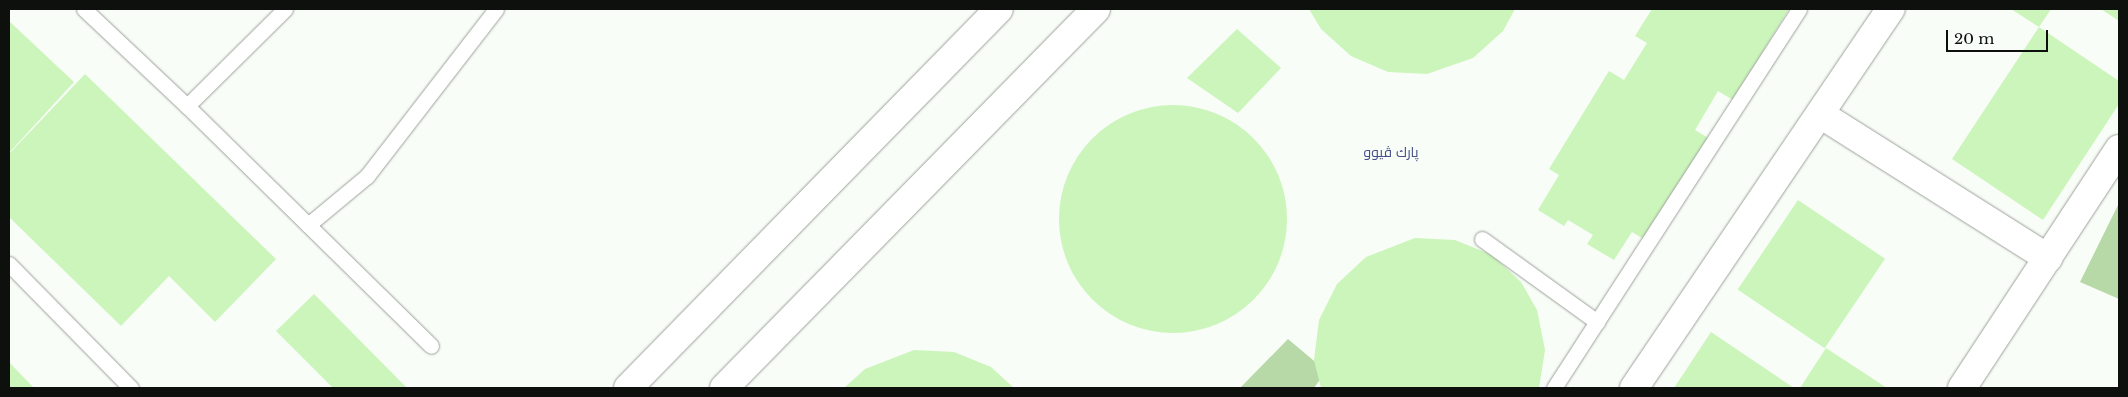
<!DOCTYPE html>
<html>
<head>
<meta charset="utf-8">
<style>
  body { margin:0 }
  #map { position:relative; width:2128px; height:397px; overflow:hidden; background:#f8fdf7; font-family:"Libre Baskerville",Cairo,serif }
  div>[style] { position:absolute }
  [style*='--x'] { left:calc(var(--x)*1px); top:calc(var(--y)*1px); width:calc(var(--w)*1px); rotate:calc(var(--a)*1deg) }
  .green>* { inset:0; background:#b6d9a7 }
  .building>* { inset:0; background:#ccf5bb; transform-origin:0 0 }
  .round { border-radius:50% }
  .roads { filter:drop-shadow(0 0 1px #9da19b) drop-shadow(0 0 1px #9da19b) }
  .lane>* { height:15px; margin:-7.5px; padding:0 7.5px; transform-origin:7.5px; border-radius:7.5px; background:#fff }
  .street>* { height:28px; margin:-14px; padding:0 14px; transform-origin:14px; border-radius:14px; background:#fff }
  .primary>* { height:28px; margin:-14px; padding:0 14px; transform-origin:14px; border-radius:14px; background:#fff }
  span { translate:-50% -50%; white-space:nowrap; text-align:center; line-height:1.15; -webkit-text-stroke:4px #f8fdf7; paint-order:stroke }
  .neighbourhood-label { font-size:14px; color:#464d8a }
  .frame { position:absolute; inset:0; border:10px solid #0e100e; pointer-events:none }
  .scale { position:absolute; left:1946px; top:30px; width:102px; height:22px; box-sizing:border-box; border:2px solid #0e100e; border-top:0; padding-left:6px; font-size:15px; line-height:18px; white-space:nowrap; color:#0e100e; -webkit-text-stroke:4px #f8fdf7; paint-order:stroke }
</style>
</head>
<body>
<div id="map">
  <div class="green">
    <i style="clip-path:polygon(2119px 203px,2119px 299px,2080px 282px)"></i>
    <i style="clip-path:polygon(1288px 339px,1326px 371px,1314px 388px,1240px 388px)"></i>
  </div>
  <div class="building">
    <i style="clip-path:polygon(1309px 9px,1515px 9px,1503px 31px,1473px 58px,1427px 74px,1388px 72px,1351px 56px,1321px 29px)"></i>
    <i style="clip-path:polygon(1652px 9px,1789px 9px,1733px 100px,1718px 91px,1695px 130px,1710px 139px,1647px 241px,1632px 232px,1614px 260px,1587px 244px,1593px 235px,1568px 220px,1564px 226px,1538px 210px,1559px 175px,1549px 169px,1609px 71px,1624px 80px,1647px 43px,1635px 36px)"></i>
    <i style="clip-path:polygon(2011px 9px,2051px 9px,2039px 27px)"></i>
    <i style="clip-path:polygon(2101px 9px,2119px 9px,2119px 21px)"></i>
    <i style="clip-path:polygon(9px 21px,74px 82px,9px 153px)"></i>
    <i style="clip-path:polygon(2039px 27px,2119px 81px,2119px 104px,2043px 220px,1952px 159px)"></i>
    <i style="clip-path:polygon(1237px 29px,1281px 68px,1238px 113px,1187px 78px)"></i>
    <i style="clip-path:polygon(85px 74px,276px 259px,215px 322px,169px 276px,121px 326px,9px 217px,9px 154px)"></i>
    <i class="round" style="left:1059px;top:105px;width:228px;height:228px"></i>
    <i style="left:1798px;top:200px;width:105px;height:108px;rotate:34deg"></i>
    <i style="clip-path:polygon(1415px 238px,1455px 240px,1492px 255px,1521px 282px,1537px 310px,1545px 350px,1539px 388px,1321px 388px,1314px 360px,1319px 320px,1337px 284px,1366px 257px)"></i>
    <i style="clip-path:polygon(314px 294px,407px 388px,333px 388px,276px 331px)"></i>
    <i style="clip-path:polygon(1711px 332px,1794px 388px,1674px 388px)"></i>
    <i style="clip-path:polygon(1826px 348px,1887px 388px,1800px 388px)"></i>
    <i style="clip-path:polygon(914px 350px,954px 352px,991px 367px,1014px 388px,844px 388px,865px 369px)"></i>
    <i style="clip-path:polygon(9px 362px,34px 388px,9px 388px)"></i>
  </div>
  <div class="roads">
    <div class="lane">
      <i style="--x:84;--y:9;--w:141;--a:43.3"></i>
      <i style="--x:187;--y:106;--w:342;--a:44.5"></i>
      <i style="--x:187;--y:106;--w:138;--a:-44.7"></i>
      <i style="--x:308;--y:225;--w:77;--a:-39.7"></i>
      <i style="--x:367;--y:176;--w:211;--a:-52.3"></i>
      <i style="--x:1482;--y:239;--w:142;--a:35.8"></i>
      <i style="--x:9;--y:264;--w:174;--a:45.5"></i>
      <i style="--x:1554;--y:388;--w:451;--a:-57.1"></i>
    </div>
    <div class="street">
      <i style="--x:1820;--y:114;--w:270;--a:32.3"></i>
      <i style="--x:1634;--y:388;--w:458;--a:-55.9"></i>
      <i style="--x:1962;--y:388;--w:286;--a:-56.7"></i>
    </div>
    <div class="primary">
      <i style="--x:628;--y:388;--w:530;--a:-45.61"></i>
      <i style="--x:724;--y:388;--w:531;--a:-45.53"></i>
    </div>
  </div>
  <div class="neighbourhood-label">
    <span style="left:1391px;top:152px">پارك ڤیوو</span>
  </div>
  <div class="frame"></div>
  <div class="scale">20 m</div>
</div>
</body>
</html>
